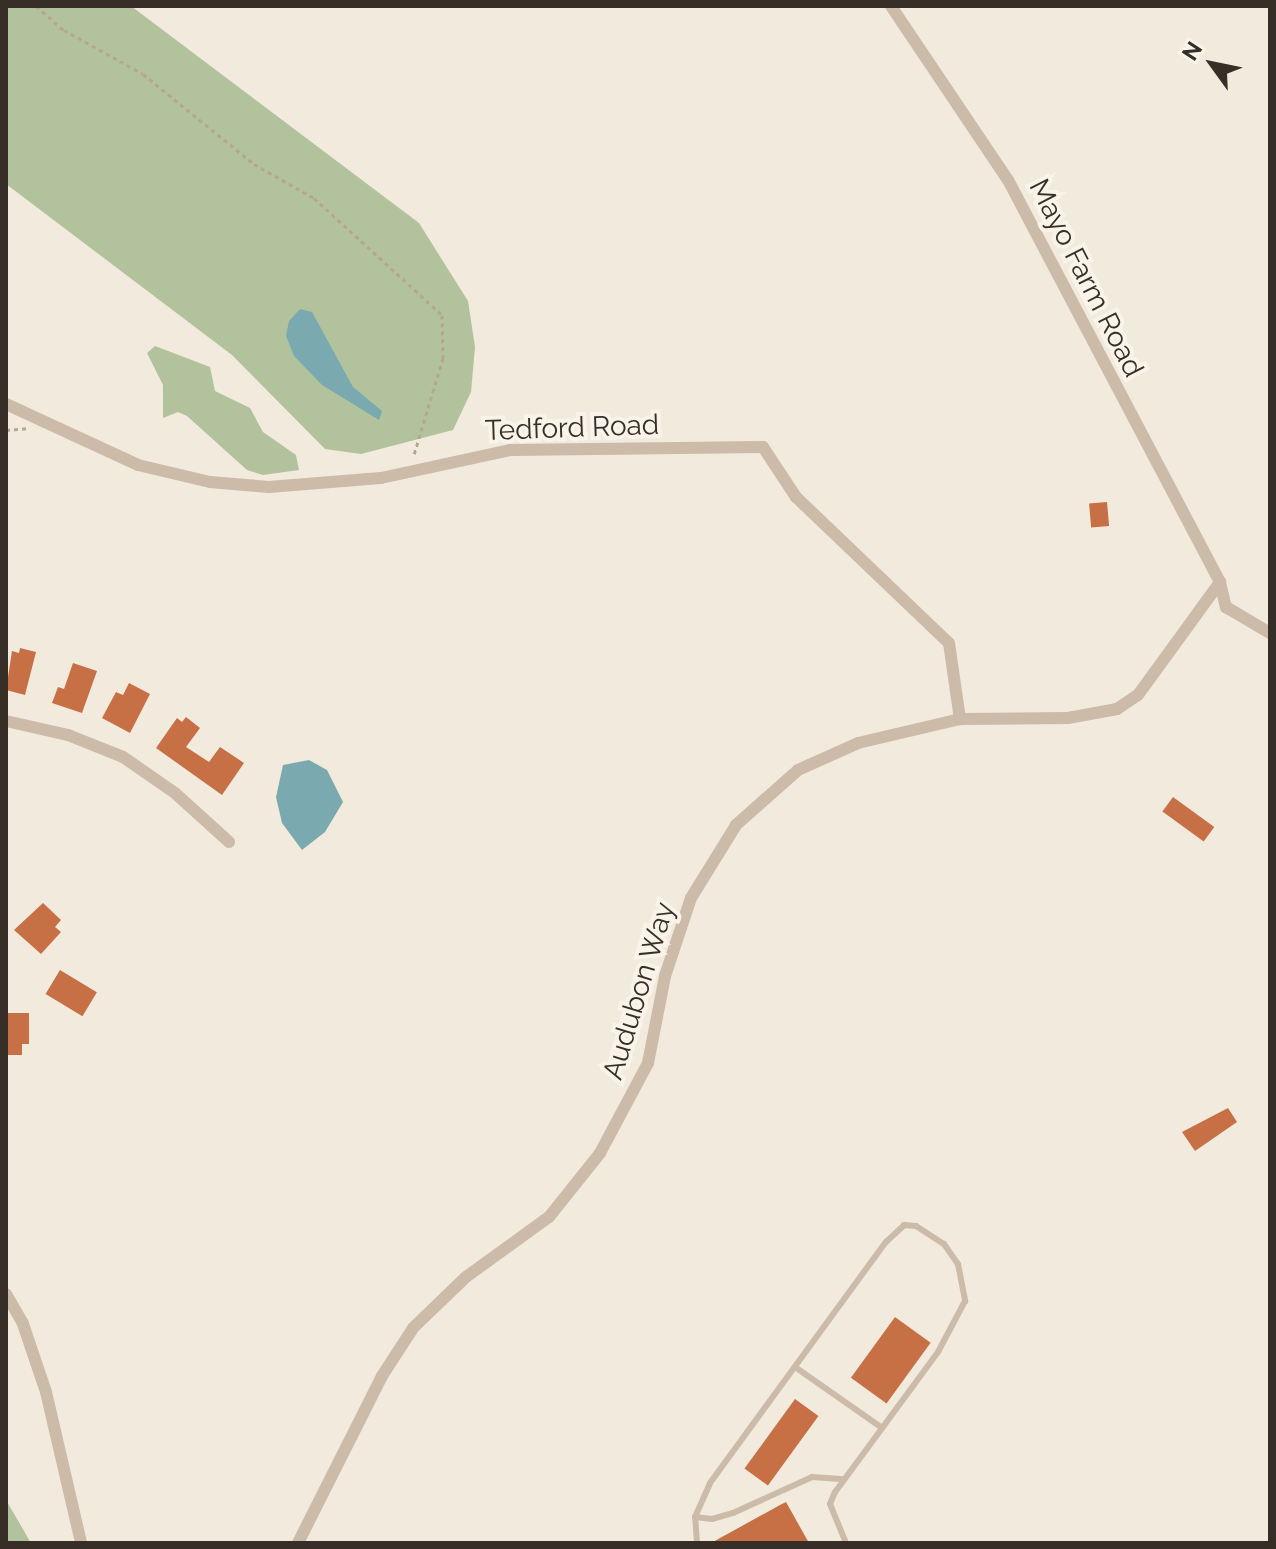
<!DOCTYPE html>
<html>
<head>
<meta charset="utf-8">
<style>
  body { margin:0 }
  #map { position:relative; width:1276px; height:1549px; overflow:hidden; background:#f2eadc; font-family:Raleway,sans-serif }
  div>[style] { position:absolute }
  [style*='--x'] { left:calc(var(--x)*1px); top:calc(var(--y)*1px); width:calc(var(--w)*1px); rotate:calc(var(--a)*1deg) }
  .green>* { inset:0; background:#b2c29c }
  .water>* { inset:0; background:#7ba9b0 }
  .building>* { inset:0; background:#c76f45; transform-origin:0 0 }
  .path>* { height:3px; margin-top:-1.5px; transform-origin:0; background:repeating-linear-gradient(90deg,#b7a592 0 4px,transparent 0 8px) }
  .lane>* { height:6px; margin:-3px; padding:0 3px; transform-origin:3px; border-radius:3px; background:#cbbba8 }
  .street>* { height:12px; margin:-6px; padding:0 6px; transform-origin:6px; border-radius:6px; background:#cbbba8 }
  span { translate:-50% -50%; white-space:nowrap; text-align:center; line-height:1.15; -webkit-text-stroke:8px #faf3e9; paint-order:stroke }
  .street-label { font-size:28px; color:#382e28 }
  .frame { position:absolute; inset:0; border:8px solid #382e28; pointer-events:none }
  .north { position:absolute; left:1172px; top:24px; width:80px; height:80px; -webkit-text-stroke:6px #faf3e9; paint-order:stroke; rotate:303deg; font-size:22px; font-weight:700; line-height:32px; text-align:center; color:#382e28 }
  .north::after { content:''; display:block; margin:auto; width:28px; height:36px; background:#382e28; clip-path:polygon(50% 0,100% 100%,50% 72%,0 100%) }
</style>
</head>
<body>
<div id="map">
  <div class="green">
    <i style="clip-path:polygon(6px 6px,131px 6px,419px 223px,468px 301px,475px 347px,471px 392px,453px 430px,361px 454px,325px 449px,232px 355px,6px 184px)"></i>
    <i style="clip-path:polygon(155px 346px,210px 367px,215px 391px,250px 408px,263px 432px,296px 455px,299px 470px,263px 475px,247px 470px,187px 416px,178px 412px,163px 418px,163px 385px,147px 353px)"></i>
    <i style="clip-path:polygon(6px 1500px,31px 1543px,6px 1543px)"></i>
  </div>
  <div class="water">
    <i style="clip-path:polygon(300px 309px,312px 312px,353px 387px,382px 411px,379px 420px,322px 385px,294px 356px,286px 336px,289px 321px)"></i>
    <i style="clip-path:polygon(309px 760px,327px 770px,343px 802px,325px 832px,302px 850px,282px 823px,276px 797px,283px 765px)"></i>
  </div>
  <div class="building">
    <i style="left:1107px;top:502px;width:24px;height:18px;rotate:85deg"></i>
    <i style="clip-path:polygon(20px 648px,36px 652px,25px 695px,6px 690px,12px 651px,19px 653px)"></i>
    <i style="clip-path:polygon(73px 663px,97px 671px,82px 713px,52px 703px,58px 687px,64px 689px)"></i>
    <i style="clip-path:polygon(129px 683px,150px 694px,130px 733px,102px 718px,116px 692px,123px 695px)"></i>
    <i style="clip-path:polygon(186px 717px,200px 728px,186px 747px,209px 762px,220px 747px,244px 763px,222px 795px,156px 748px,177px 718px,182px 722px)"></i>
    <i style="left:1173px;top:797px;width:51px;height:18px;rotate:36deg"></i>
    <i style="clip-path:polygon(43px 903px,61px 920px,55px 927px,61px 932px,41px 954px,14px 930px)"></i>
    <i style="left:60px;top:970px;width:43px;height:28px;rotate:31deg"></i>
    <i style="clip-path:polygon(7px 1013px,29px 1013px,29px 1044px,22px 1044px,22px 1055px,6px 1055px)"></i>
    <i style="clip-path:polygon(1228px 1108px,1237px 1122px,1195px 1151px,1182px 1132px)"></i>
    <i style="left:895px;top:1317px;width:44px;height:75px;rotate:36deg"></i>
    <i style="left:795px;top:1399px;width:29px;height:86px;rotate:36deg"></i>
    <i style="clip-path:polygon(786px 1502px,809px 1543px,711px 1543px,780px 1505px)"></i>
  </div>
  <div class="path">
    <i style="--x:36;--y:6;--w:37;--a:41"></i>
    <i style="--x:64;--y:30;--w:90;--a:29.1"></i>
    <i style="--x:143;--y:74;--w:143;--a:39"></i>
    <i style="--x:254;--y:164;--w:69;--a:29.5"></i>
    <i style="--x:314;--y:198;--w:173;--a:42.4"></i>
    <i style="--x:442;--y:315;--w:43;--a:88.7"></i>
    <i style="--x:443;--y:358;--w:104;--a:106.7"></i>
    <i style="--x:6;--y:430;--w:21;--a:-5"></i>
  </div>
  <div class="lane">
    <i style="--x:795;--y:1367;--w:106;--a:35"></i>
    <i style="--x:695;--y:1517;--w:17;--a:7"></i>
    <i style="--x:712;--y:1519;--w:22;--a:-16"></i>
    <i style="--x:733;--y:1513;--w:87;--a:-24.5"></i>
    <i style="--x:812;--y:1477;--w:32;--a:4"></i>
    <i style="--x:697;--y:1543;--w:26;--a:-94"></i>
    <i style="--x:695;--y:1517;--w:37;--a:-66"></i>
    <i style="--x:710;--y:1483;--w:298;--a:-53.9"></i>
    <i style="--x:886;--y:1242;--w:25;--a:-43"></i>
    <i style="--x:904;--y:1225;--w:12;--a:5"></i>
    <i style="--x:916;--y:1226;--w:33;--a:33"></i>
    <i style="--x:944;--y:1244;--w:24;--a:55"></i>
    <i style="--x:958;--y:1264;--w:38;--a:79"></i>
    <i style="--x:965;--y:1301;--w:58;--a:117.9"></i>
    <i style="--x:938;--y:1352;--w:174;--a:126.3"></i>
    <i style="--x:835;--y:1492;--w:13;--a:113"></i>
    <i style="--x:830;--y:1504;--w:42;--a:67.7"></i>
  </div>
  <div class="street">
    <i style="--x:891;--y:6;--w:210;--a:56.1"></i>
    <i style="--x:1008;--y:180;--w:454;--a:62.2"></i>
    <i style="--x:1220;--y:582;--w:26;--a:77"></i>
    <i style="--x:1226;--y:607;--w:51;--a:30.6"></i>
    <i style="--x:6;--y:404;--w:145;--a:24.8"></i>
    <i style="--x:138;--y:465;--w:74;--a:13.3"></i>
    <i style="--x:210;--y:482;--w:59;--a:4.8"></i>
    <i style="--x:269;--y:487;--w:112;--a:-4.6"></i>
    <i style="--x:381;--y:478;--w:133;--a:-12.2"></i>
    <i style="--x:511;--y:450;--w:252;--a:-0.7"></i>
    <i style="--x:763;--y:447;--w:60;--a:56.6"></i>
    <i style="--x:796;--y:497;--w:211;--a:43.7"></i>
    <i style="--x:949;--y:643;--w:77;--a:81.8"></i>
    <i style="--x:6;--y:721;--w:64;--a:12.7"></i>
    <i style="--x:68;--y:735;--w:59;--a:21.8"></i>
    <i style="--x:123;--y:757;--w:63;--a:34.7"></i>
    <i style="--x:175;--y:793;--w:73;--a:42.2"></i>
    <i style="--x:6;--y:1294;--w:34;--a:60"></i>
    <i style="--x:23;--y:1324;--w:72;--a:71.3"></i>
    <i style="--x:46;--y:1392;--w:155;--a:76.9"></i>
    <i style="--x:298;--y:1543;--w:187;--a:-63.3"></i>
    <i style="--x:382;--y:1376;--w:57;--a:-57.1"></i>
    <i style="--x:413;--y:1328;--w:74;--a:-43.9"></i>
    <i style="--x:466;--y:1277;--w:102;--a:-35.9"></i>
    <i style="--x:549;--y:1217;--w:82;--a:-51.4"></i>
    <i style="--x:600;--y:1153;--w:102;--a:-61.9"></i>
    <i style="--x:648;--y:1063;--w:89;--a:-78.9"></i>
    <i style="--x:665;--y:976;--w:82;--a:-71.6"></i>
    <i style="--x:691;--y:898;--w:86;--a:-58.3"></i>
    <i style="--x:736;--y:825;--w:83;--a:-41.6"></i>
    <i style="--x:798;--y:770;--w:66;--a:-24.2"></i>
    <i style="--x:858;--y:743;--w:105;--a:-13.2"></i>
    <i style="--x:960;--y:719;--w:108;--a:-0.5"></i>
    <i style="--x:1068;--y:718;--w:50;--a:-10.4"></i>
    <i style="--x:1117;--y:709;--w:25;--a:-34"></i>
    <i style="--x:1138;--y:695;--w:140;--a:-54"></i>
  </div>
  <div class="street-label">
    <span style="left:1086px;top:278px;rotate:63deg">Mayo Farm Road</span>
    <span style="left:572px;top:428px;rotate:-2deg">Tedford Road</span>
    <span style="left:639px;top:991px;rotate:-73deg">Audubon Way</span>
  </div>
  <div class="frame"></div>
  <div class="north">N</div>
</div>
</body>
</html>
